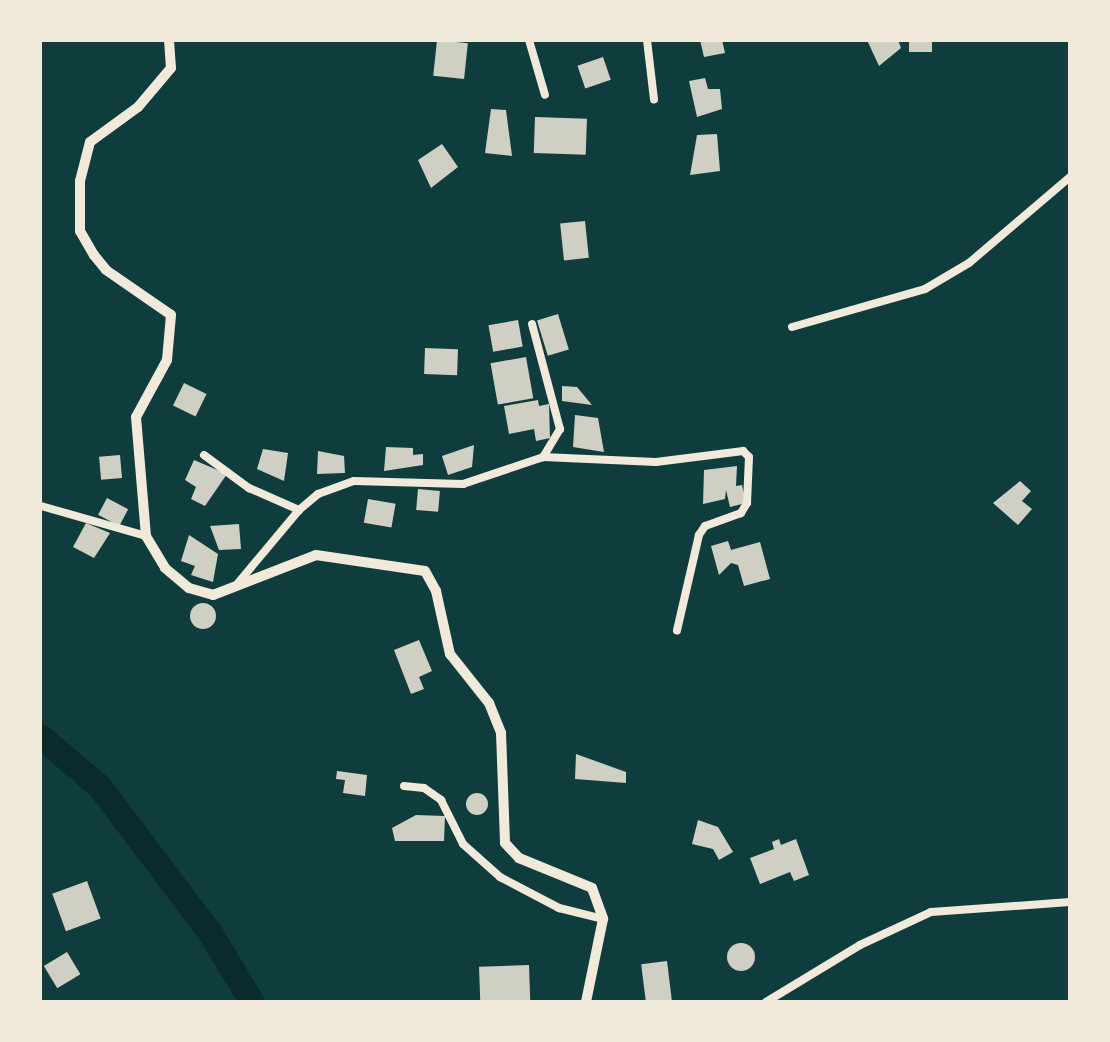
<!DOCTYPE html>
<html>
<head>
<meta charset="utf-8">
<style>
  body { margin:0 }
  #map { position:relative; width:1110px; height:1042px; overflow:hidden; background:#0f3d3e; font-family:Cabin,sans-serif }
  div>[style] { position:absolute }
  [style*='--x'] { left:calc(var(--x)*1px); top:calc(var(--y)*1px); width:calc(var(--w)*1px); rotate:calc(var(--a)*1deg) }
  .river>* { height:25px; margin:-12.5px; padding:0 12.5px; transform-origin:12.5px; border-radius:12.5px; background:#0a2a2b }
  .building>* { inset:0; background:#cfcfc3; transform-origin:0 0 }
  .round { border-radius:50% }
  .minor>* { height:8px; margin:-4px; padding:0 4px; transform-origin:4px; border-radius:4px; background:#f1e9da }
  .tertiary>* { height:10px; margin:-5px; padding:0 5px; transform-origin:5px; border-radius:5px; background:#f1e9da }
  span { translate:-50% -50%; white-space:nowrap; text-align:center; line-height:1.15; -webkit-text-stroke:8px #f1e9da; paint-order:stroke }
  .frame { position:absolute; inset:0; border:42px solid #f1e9da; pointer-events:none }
</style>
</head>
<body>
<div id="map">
  <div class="river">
    <i style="--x:40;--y:736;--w:77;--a:40.3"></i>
    <i style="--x:99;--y:786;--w:184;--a:52.9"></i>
    <i style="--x:210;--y:933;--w:81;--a:58.7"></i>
  </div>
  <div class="building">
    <i style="left:437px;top:40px;width:31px;height:36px;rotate:6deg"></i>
    <i style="clip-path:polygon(700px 40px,722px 40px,725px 53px,704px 57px)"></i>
    <i style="clip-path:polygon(867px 40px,898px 40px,901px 48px,879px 66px)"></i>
    <i style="left:909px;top:40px;width:23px;height:12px"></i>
    <i style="left:603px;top:57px;width:24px;height:27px;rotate:71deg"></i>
    <i style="clip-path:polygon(705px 78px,708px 89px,720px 89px,722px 109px,697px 117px,689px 81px)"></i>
    <i style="clip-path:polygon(491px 109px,506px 110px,512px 156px,485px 153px)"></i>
    <i style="left:535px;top:117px;width:52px;height:36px;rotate:2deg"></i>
    <i style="clip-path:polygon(717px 134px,720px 171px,690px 175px,697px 135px)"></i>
    <i style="clip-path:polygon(442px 144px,458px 167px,431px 188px,418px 160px)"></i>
    <i style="left:585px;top:221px;width:37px;height:25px;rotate:84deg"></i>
    <i style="left:558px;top:314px;width:37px;height:22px;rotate:73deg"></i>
    <i style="left:518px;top:320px;width:27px;height:30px;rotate:80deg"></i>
    <i style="left:425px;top:348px;width:33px;height:26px;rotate:2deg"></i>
    <i style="left:526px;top:357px;width:42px;height:36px;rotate:80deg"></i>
    <i style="left:184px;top:383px;width:25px;height:25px;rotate:26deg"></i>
    <i style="clip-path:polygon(562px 386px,577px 387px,592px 405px,562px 401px)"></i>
    <i style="clip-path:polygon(538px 400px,539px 406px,549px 404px,550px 438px,536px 441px,534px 429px,509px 434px,504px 406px)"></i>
    <i style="clip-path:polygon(575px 415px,598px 418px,604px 452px,573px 447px)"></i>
    <i style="clip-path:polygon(474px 445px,472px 467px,448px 475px,442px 456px)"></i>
    <i style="clip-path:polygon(386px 447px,413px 448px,413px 455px,423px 454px,423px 465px,384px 471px)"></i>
    <i style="clip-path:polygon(263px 449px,288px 453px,284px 481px,257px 469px)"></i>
    <i style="clip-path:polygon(318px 451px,344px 456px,345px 473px,317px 474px)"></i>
    <i style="left:120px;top:455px;width:23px;height:21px;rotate:85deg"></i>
    <i style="clip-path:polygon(194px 460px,227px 474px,205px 506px,191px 499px,196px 487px,185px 480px)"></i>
    <i style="clip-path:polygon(737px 466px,736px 486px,742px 485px,746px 503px,730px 507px,726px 490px,725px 499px,703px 504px,704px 470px)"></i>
    <i style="clip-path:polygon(1020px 481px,1031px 491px,1022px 501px,1032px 509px,1018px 525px,993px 503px)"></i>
    <i style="left:418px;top:489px;width:22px;height:21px;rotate:5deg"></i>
    <i style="left:107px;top:498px;width:24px;height:19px;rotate:28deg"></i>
    <i style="left:368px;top:499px;width:28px;height:24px;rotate:10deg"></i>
    <i style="clip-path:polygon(86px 523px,110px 533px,94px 558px,73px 547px)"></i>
    <i style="clip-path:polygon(239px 524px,241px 549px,219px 550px,210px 526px)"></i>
    <i style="clip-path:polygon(189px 535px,218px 554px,213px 582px,191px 575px,195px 566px,181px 561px)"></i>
    <i style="clip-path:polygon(728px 541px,731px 550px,760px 542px,770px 579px,744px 586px,738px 565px,731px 563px,719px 575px,711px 546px)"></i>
    <i class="round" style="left:190px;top:603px;width:26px;height:26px"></i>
    <i style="clip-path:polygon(419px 640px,432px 671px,419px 677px,424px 689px,411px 694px,394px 650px)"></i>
    <i style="clip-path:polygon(576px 754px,626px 772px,626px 783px,575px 779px)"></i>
    <i style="clip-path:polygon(337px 771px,367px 775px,365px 796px,343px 793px,345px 780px,336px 779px)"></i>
    <i class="round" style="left:466px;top:793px;width:22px;height:22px"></i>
    <i style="clip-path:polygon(416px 815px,445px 816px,444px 841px,395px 841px,392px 828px)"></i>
    <i style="clip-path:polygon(698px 820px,718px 827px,733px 852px,719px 860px,713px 849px,692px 844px)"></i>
    <i style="clip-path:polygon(779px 839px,781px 845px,796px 839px,809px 875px,794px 881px,790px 872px,760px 884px,750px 858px,774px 849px,772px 842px)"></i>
    <i style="left:87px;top:881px;width:40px;height:37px;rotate:70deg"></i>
    <i class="round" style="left:727px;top:943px;width:28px;height:28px"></i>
    <i style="left:67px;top:952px;width:26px;height:27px;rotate:59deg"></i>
    <i style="left:667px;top:961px;width:41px;height:26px;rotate:83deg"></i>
    <i style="left:529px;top:965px;width:37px;height:50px;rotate:88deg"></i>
  </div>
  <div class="minor">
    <i style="--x:529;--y:40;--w:57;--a:73.8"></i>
    <i style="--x:647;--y:40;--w:60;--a:83.3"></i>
    <i style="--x:532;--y:324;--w:109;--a:75.1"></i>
    <i style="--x:560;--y:429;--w:33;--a:121"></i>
    <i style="--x:792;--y:327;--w:138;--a:-15.9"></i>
    <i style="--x:925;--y:289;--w:51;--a:-30.6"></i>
    <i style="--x:969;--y:263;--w:133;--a:-40.4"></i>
    <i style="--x:204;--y:455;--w:56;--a:36.3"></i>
    <i style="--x:249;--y:488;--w:55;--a:23.7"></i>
    <i style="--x:41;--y:506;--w:109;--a:15.9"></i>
    <i style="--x:238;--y:583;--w:95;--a:-50.1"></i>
    <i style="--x:299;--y:510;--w:25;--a:-40"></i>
    <i style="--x:318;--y:494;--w:38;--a:-20"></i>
    <i style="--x:354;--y:481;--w:109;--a:1.6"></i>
    <i style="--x:463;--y:484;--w:84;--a:-18.6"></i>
    <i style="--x:543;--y:457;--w:113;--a:2.5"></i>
    <i style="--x:656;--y:462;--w:88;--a:-7.2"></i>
    <i style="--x:743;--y:451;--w:8;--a:45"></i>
    <i style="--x:749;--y:457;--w:46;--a:92.5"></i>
    <i style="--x:747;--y:503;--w:12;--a:121"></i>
    <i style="--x:741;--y:513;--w:38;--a:160"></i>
    <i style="--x:705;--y:526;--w:11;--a:124"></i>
    <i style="--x:699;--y:535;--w:98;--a:103"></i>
    <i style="--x:404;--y:786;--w:20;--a:6"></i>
    <i style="--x:424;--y:788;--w:21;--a:35"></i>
    <i style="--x:441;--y:800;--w:49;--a:63.4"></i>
    <i style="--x:463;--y:844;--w:50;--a:41.7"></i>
    <i style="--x:500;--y:877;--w:67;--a:27.7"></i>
    <i style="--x:559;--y:908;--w:45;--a:14"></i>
    <i style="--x:766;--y:1002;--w:110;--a:-31.2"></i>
    <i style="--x:860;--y:945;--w:78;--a:-24.9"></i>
    <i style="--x:931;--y:912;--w:139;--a:-4.1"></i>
  </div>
  <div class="tertiary">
    <i style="--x:169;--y:40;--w:28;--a:86"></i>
    <i style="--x:171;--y:68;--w:51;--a:130.2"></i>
    <i style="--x:138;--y:107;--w:59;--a:143.9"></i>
    <i style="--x:90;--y:142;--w:40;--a:104.4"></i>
    <i style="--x:80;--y:181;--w:50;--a:90"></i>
    <i style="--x:80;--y:231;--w:28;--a:60"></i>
    <i style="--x:94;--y:255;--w:19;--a:51"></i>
    <i style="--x:106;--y:270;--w:79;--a:34.7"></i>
    <i style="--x:171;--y:315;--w:45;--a:95.1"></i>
    <i style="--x:167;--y:360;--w:65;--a:118.5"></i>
    <i style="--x:136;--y:417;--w:119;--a:85.2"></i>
    <i style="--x:146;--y:536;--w:37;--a:59"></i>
    <i style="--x:165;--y:568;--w:31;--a:40"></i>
    <i style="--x:189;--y:588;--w:25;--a:16"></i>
    <i style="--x:213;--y:595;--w:110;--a:-21.2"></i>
    <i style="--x:316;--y:555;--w:110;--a:8.4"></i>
    <i style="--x:425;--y:571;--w:23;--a:61"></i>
    <i style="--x:436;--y:591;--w:65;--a:77.5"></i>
    <i style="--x:450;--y:654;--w:63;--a:51.5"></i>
    <i style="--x:489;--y:703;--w:32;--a:68"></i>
    <i style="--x:501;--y:733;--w:110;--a:87.9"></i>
    <i style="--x:505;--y:843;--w:21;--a:47"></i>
    <i style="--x:519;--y:858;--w:79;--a:22.3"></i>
    <i style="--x:592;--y:888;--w:33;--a:70"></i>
    <i style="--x:603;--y:919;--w:85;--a:101.6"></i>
  </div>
  <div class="frame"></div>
</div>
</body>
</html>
